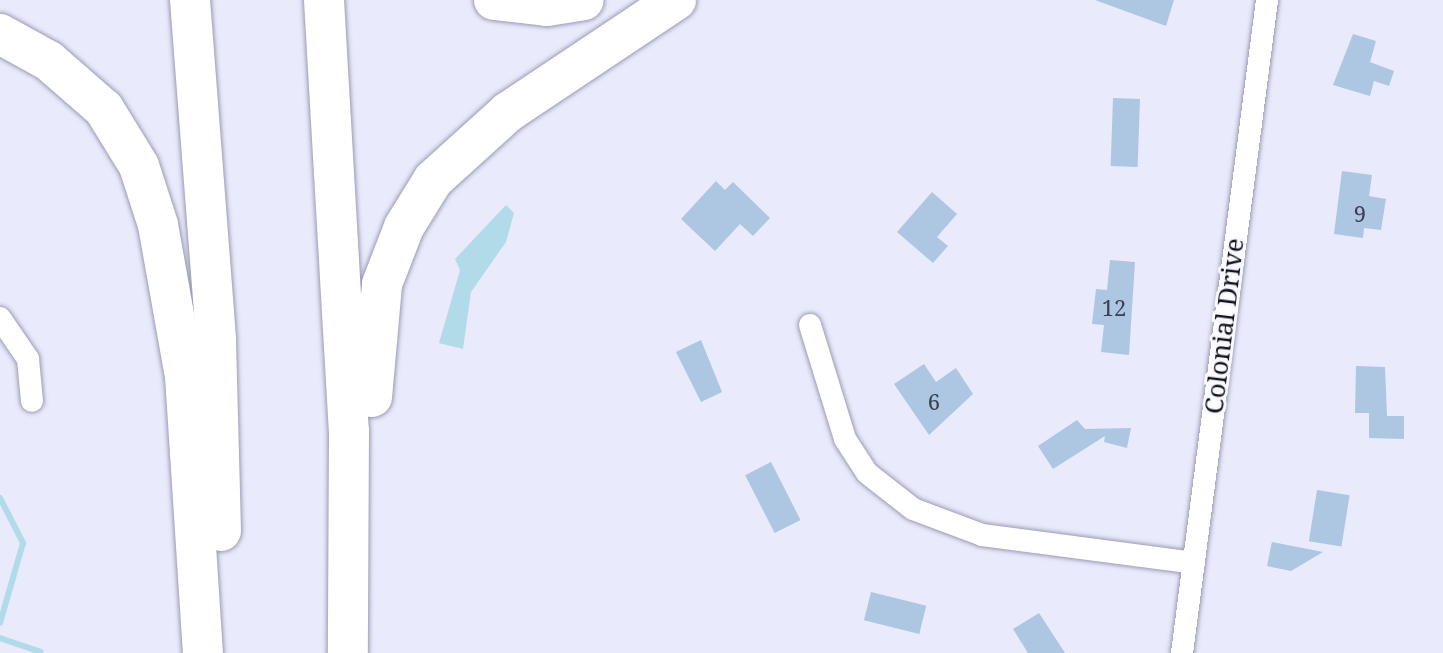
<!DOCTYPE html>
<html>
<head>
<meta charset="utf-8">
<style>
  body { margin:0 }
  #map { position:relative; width:1443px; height:653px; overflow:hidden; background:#e9eafb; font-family:"Noto Serif",serif }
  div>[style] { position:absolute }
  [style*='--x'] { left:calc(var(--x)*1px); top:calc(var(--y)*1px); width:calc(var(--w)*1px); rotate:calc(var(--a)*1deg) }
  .water>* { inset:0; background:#b2dbe9 }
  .stream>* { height:6px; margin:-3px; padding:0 3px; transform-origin:3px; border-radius:3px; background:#b2dbe9 }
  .building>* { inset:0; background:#adc6e2; transform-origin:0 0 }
  .roads { filter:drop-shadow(0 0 2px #9a9bb6) drop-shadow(0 0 2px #9a9bb6) }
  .street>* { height:22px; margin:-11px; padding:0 11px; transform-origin:11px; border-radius:11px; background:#fff }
  .highway>* { height:40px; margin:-20px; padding:0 20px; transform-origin:20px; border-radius:20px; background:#fff }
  span { translate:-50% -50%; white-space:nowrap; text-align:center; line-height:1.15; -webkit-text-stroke:6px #f8f8fe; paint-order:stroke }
  .number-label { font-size:22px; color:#3a404e }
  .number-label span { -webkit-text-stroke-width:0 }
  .street-label { font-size:26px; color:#13131d }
</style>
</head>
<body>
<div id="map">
  <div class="water">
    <i style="clip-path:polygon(506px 205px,514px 213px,506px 242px,471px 292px,463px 349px,439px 343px,460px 270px,455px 259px)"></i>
  </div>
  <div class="stream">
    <i style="--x:0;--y:498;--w:51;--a:62.9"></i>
    <i style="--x:23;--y:543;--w:83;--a:106"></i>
    <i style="--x:0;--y:638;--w:43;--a:18.9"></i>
  </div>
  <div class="building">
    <i style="clip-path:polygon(1095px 0,1174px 0,1166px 26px)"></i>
    <i style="clip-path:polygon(1353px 34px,1376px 41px,1370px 62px,1394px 71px,1389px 86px,1374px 81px,1370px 96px,1333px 85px)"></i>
    <i style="left:1113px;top:98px;width:27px;height:68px;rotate:2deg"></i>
    <i style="clip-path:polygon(1342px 171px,1372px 175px,1369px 196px,1386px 199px,1381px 230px,1364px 228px,1363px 238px,1334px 234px)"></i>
    <i style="clip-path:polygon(716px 181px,725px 190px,733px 182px,770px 218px,753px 236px,740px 224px,715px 251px,681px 219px)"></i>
    <i style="clip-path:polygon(932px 192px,957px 214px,937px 237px,948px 246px,933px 263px,897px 232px)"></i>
    <i style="clip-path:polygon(1110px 260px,1135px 262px,1129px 355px,1101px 352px,1104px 325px,1092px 324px,1096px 289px,1107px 290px)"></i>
    <i style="clip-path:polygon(701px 340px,722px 392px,701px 402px,676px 352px)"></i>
    <i style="clip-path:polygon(924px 364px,936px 382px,956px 368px,973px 394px,929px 435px,894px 384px)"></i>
    <i style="clip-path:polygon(1356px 366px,1385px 367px,1387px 416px,1404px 416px,1404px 439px,1369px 438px,1369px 413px,1355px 413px)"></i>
    <i style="clip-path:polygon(1077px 420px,1085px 429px,1131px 428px,1127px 448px,1104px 442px,1105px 436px,1053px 469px,1038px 446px)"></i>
    <i style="left:771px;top:462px;width:65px;height:29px;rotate:63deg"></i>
    <i style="left:1317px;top:490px;width:33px;height:52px;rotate:9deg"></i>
    <i style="clip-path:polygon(1272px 542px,1323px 552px,1291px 571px,1267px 566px)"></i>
    <i style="left:871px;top:592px;width:57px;height:29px;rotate:14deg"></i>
    <i style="clip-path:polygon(1039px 613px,1065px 653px,1028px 653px,1013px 629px)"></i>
  </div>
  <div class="roads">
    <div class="street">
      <i style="--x:0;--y:318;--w:50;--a:55.7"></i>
      <i style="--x:28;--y:359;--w:42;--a:84.6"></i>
      <i style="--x:810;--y:325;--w:119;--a:72.9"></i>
      <i style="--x:845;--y:439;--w:40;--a:57.1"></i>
      <i style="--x:867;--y:473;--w:58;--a:38"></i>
      <i style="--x:913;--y:509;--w:74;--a:20.6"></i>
      <i style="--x:982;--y:535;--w:214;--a:7.5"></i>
      <i style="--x:1182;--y:653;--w:659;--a:-82.58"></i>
    </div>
    <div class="highway">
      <i style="--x:190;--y:0;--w:341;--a:85.6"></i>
      <i style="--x:216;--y:340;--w:191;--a:88.5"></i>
      <i style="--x:324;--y:0;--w:432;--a:86.7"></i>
      <i style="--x:349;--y:431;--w:222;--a:90.3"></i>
      <i style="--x:494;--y:0;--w:53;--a:6.5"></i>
      <i style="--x:547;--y:6;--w:37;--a:-9"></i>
      <i style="--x:0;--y:34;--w:56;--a:28.9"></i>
      <i style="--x:49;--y:61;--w:73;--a:41.1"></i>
      <i style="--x:104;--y:109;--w:67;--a:58.4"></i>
      <i style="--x:139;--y:166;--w:62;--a:72.1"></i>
      <i style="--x:158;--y:225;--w:153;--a:79.9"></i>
      <i style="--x:185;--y:376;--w:278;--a:86.3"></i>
      <i style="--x:372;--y:397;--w:113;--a:-84.9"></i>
      <i style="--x:382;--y:284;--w:61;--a:-68.9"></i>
      <i style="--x:404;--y:227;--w:55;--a:-58.3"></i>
      <i style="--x:433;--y:180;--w:101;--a:-42.2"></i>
      <i style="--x:508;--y:112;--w:202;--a:-33.7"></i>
    </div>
  </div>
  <div class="number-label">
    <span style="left:1360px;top:214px">9</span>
    <span style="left:1114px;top:308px">12</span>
    <span style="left:934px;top:402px">6</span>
  </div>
  <div class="street-label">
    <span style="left:1224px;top:326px;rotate:-83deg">Colonial Drive</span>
  </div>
</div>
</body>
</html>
